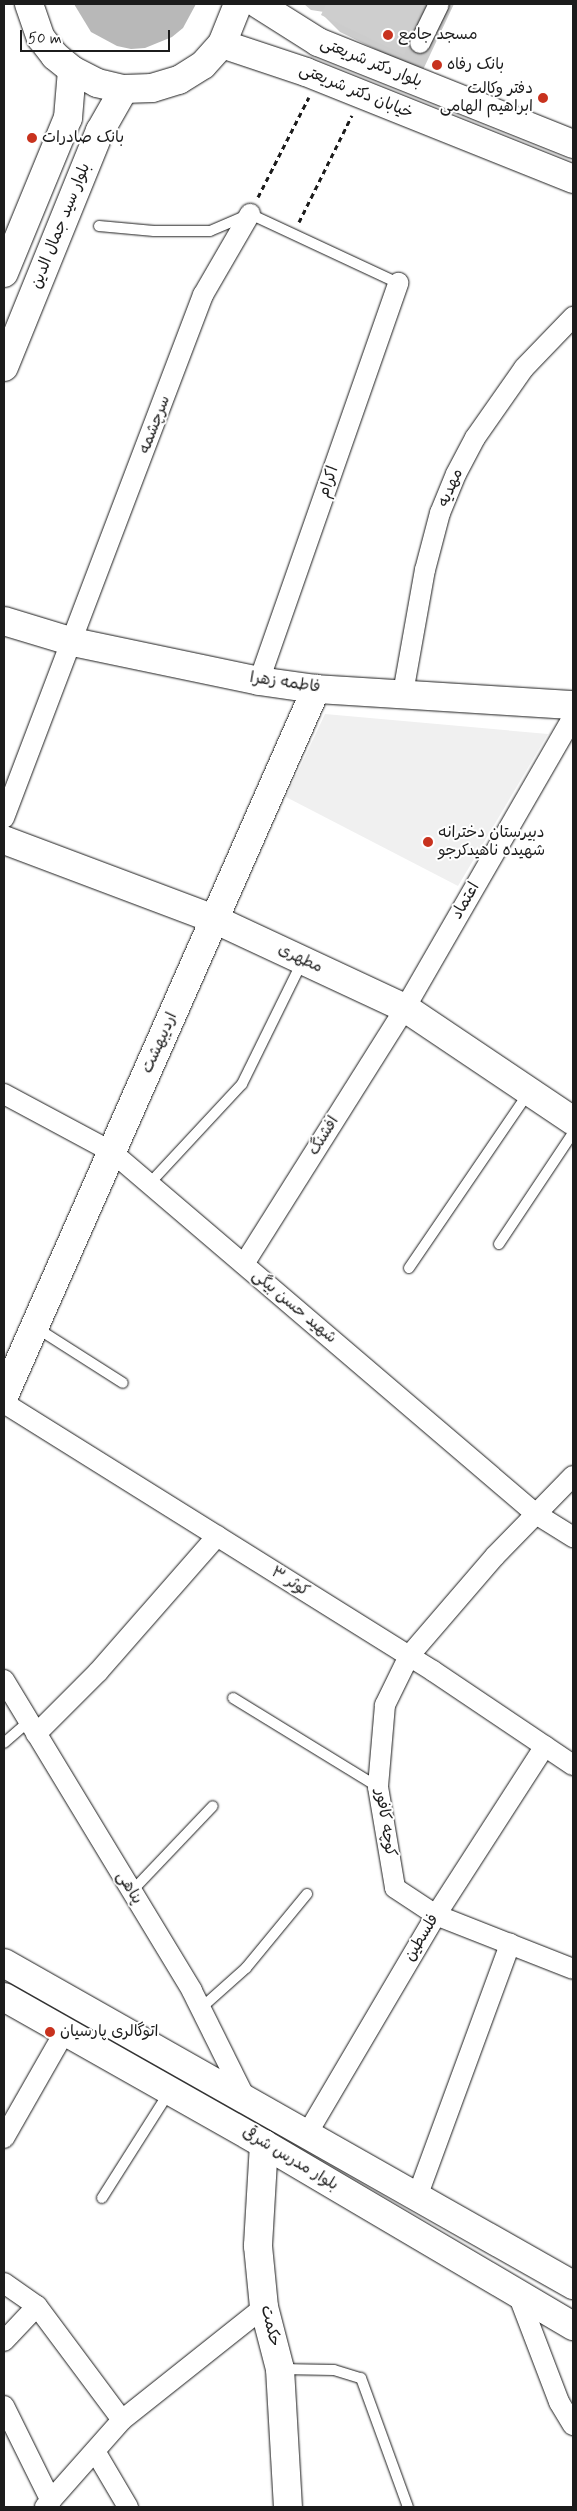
<!DOCTYPE html>
<html>
<head>
<meta charset="utf-8">
<style>
  body { margin:0 }
  #map { position:relative; width:577px; height:2511px; overflow:hidden; background:#fff; font-family:Mynerve,"Playpen Sans Arabic",sans-serif }
  div>[style] { position:absolute }
  [style*='--x'] { left:calc(var(--x)*1px); top:calc(var(--y)*1px); width:calc(var(--w)*1px); rotate:calc(var(--a)*1deg) }
  .built>* { inset:0; background:#f0f0f0 }
  .water>* { inset:0; background:#b8b8b8 }
  .shadow>* { inset:0; background:#0003 }
  .building>* { inset:0; background:#cecece }
  .path>* { height:3px; margin-top:-1.5px; transform-origin:0; background:repeating-linear-gradient(90deg,#1c1c1c 0 5px,transparent 0 9px) }
  .roads { filter:drop-shadow(0 0 1px #1c1c1c) drop-shadow(0 0 1px #1c1c1c) }
  .lane>* { height:10px; margin:-5px; padding:0 5px; transform-origin:5px; border-radius:5px; background:#fff }
  .street>* { height:20px; margin:-10px; padding:0 10px; transform-origin:10px; border-radius:10px; background:#fff }
  .secondary>* { height:28px; margin:-14px; padding:0 14px; transform-origin:14px; border-radius:14px; background:#fff }
  .dots>* { width:14px; height:14px; translate:-50% -50%; box-sizing:border-box; border:2px solid #fff; border-radius:50% }
  span { translate:-50% -50%; white-space:nowrap; text-align:center; line-height:1.15; -webkit-text-stroke:4px #fff; paint-order:stroke }
  .poi-label { font-size:16px; color:#1c1c1c }
  .left { translate:0 -50%; text-align:left }
  .right { translate:-100% -50%; text-align:right }
  .street-label { font-size:16px; color:#1c1c1c }
  .frame { position:absolute; inset:0; border:5px solid #1c1c1c; pointer-events:none }
  .scale { position:absolute; left:20px; top:30px; width:150px; height:22px; box-sizing:border-box; border:2px solid #1c1c1c; border-top:0; padding-left:6px; font-size:15px; line-height:18px; white-space:nowrap; color:#1c1c1c; -webkit-text-stroke:4px #fff; paint-order:stroke }
</style>
</head>
<body>
<div id="map">
  <div class="built">
    <i style="clip-path:polygon(325px 714px,548px 734px,458px 886px,286px 797px)"></i>
  </div>
  <div class="water">
    <i style="clip-path:polygon(74px 4px,196px 4px,183px 28px,172px 37px,145px 48px,131px 49px,117px 46px,91px 32px)"></i>
  </div>
  <div class="shadow">
    <i style="clip-path:polygon(304px 4px,454px 4px,422px 72px,340px 32px,322px 14px,324px 12px,311px 10px)"></i>
  </div>
  <div class="building">
    <i style="clip-path:polygon(326px 4px,428px 4px,404px 55px,321px 15px)"></i>
  </div>
  <div class="path">
    <i style="--x:258;--y:197;--w:112;--a:-63"></i>
    <i style="--x:299;--y:222;--w:119;--a:-63.6"></i>
  </div>
  <div class="roads">
    <div class="lane">
      <i style="--x:99;--y:226;--w:55;--a:5.2"></i>
      <i style="--x:154;--y:231;--w:56;--a:0"></i>
      <i style="--x:210;--y:231;--w:43;--a:-23"></i>
      <i style="--x:250;--y:214;--w:163;--a:25"></i>
      <i style="--x:150;--y:1183;--w:135;--a:-47.1"></i>
      <i style="--x:242;--y:1084;--w:136;--a:-63.8"></i>
      <i style="--x:499;--y:1244;--w:133;--a:-56.3"></i>
      <i style="--x:409;--y:1268;--w:213;--a:-55.7"></i>
      <i style="--x:35;--y:1327;--w:104;--a:32.5"></i>
      <i style="--x:233;--y:1698;--w:170;--a:31.5"></i>
      <i style="--x:4;--y:1743;--w:33;--a:-41"></i>
      <i style="--x:132;--y:1891;--w:117;--a:-46.4"></i>
      <i style="--x:200;--y:2009;--w:62;--a:-41.7"></i>
      <i style="--x:246;--y:1968;--w:96;--a:-50.5"></i>
      <i style="--x:102;--y:2198;--w:127;--a:-57.6"></i>
      <i style="--x:280;--y:2369;--w:54;--a:1.1"></i>
      <i style="--x:334;--y:2370;--w:28;--a:17"></i>
      <i style="--x:361;--y:2378;--w:137;--a:70"></i>
    </div>
    <div class="street">
      <i style="--x:420;--y:43;--w:43;--a:-64"></i>
      <i style="--x:259;--y:681;--w:422;--a:-70.7"></i>
      <i style="--x:403;--y:693;--w:125;--a:-79.9"></i>
      <i style="--x:425;--y:570;--w:59;--a:-75.3"></i>
      <i style="--x:440;--y:513;--w:42;--a:-67.7"></i>
      <i style="--x:456;--y:474;--w:41;--a:-62.2"></i>
      <i style="--x:475;--y:438;--w:85;--a:-55"></i>
      <i style="--x:524;--y:368;--w:71;--a:-46.1"></i>
      <i style="--x:4;--y:818;--w:560;--a:-69.17"></i>
      <i style="--x:203;--y:295;--w:94;--a:-59.9"></i>
      <i style="--x:4;--y:1094;--w:123;--a:28.2"></i>
      <i style="--x:112;--y:1152;--w:558;--a:40.49"></i>
      <i style="--x:536;--y:1514;--w:44;--a:31.9"></i>
      <i style="--x:244;--y:1264;--w:302;--a:-57.8"></i>
      <i style="--x:405;--y:1008;--w:336;--a:-60"></i>
      <i style="--x:4;--y:1403;--w:506;--a:31.99"></i>
      <i style="--x:433;--y:1671;--w:169;--a:33.9"></i>
      <i style="--x:573;--y:1476;--w:112;--a:134.3"></i>
      <i style="--x:495;--y:1556;--w:132;--a:130.7"></i>
      <i style="--x:409;--y:1656;--w:55;--a:116.1"></i>
      <i style="--x:385;--y:1705;--w:82;--a:94.9"></i>
      <i style="--x:378;--y:1787;--w:102;--a:80.4"></i>
      <i style="--x:395;--y:1888;--w:49;--a:33.4"></i>
      <i style="--x:436;--y:1915;--w:147;--a:21.5"></i>
      <i style="--x:4;--y:1680;--w:363;--a:58.8"></i>
      <i style="--x:192;--y:1991;--w:122;--a:63.6"></i>
      <i style="--x:36;--y:1734;--w:88;--a:-45"></i>
      <i style="--x:98;--y:1672;--w:181;--a:-48.8"></i>
      <i style="--x:307;--y:2134;--w:254;--a:-59.5"></i>
      <i style="--x:436;--y:1915;--w:201;--a:-57.2"></i>
      <i style="--x:4;--y:2138;--w:123;--a:-60.3"></i>
      <i style="--x:417;--y:2197;--w:270;--a:-69.8"></i>
      <i style="--x:4;--y:2283;--w:40;--a:34.9"></i>
      <i style="--x:37;--y:2306;--w:142;--a:53.3"></i>
      <i style="--x:122;--y:2420;--w:181;--a:-38.5"></i>
      <i style="--x:519;--y:2297;--w:112;--a:69.1"></i>
      <i style="--x:559;--y:2402;--w:27;--a:59"></i>
      <i style="--x:4;--y:2341;--w:48;--a:-46.7"></i>
      <i style="--x:4;--y:2406;--w:106;--a:63.7"></i>
      <i style="--x:95;--y:2451;--w:65;--a:59.5"></i>
      <i style="--x:45;--y:2507;--w:116;--a:-48.5"></i>
    </div>
    <div class="secondary">
      <i style="--x:29;--y:4;--w:36;--a:71"></i>
      <i style="--x:41;--y:38;--w:23;--a:52"></i>
      <i style="--x:55;--y:56;--w:22;--a:39"></i>
      <i style="--x:72;--y:70;--w:28;--a:27"></i>
      <i style="--x:97;--y:83;--w:28;--a:13"></i>
      <i style="--x:124;--y:89;--w:28;--a:-2"></i>
      <i style="--x:152;--y:88;--w:28;--a:-17"></i>
      <i style="--x:179;--y:80;--w:28;--a:-32"></i>
      <i style="--x:203;--y:65;--w:28;--a:-48"></i>
      <i style="--x:222;--y:44;--w:43;--a:-68.2"></i>
      <i style="--x:258;--y:4;--w:71;--a:32.3"></i>
      <i style="--x:318;--y:42;--w:275;--a:21.8"></i>
      <i style="--x:222;--y:44;--w:89;--a:18.4"></i>
      <i style="--x:306;--y:72;--w:288;--a:21.8"></i>
      <i style="--x:4;--y:273;--w:168;--a:-67.6"></i>
      <i style="--x:68;--y:118;--w:48;--a:-85.2"></i>
      <i style="--x:4;--y:367;--w:255;--a:-67.9"></i>
      <i style="--x:100;--y:131;--w:48;--a:-60.3"></i>
      <i style="--x:4;--y:621;--w:72;--a:16.9"></i>
      <i style="--x:73;--y:642;--w:190;--a:11.8"></i>
      <i style="--x:259;--y:681;--w:58;--a:8"></i>
      <i style="--x:316;--y:689;--w:257;--a:3.6"></i>
      <i style="--x:4;--y:840;--w:224;--a:20.6"></i>
      <i style="--x:214;--y:919;--w:211;--a:25"></i>
      <i style="--x:405;--y:1008;--w:202;--a:33.9"></i>
      <i style="--x:4;--y:1396;--w:773;--a:-66.19"></i>
      <i style="--x:4;--y:1963;--w:654;--a:29.51"></i>
      <i style="--x:4;--y:1997;--w:299;--a:29.5"></i>
      <i style="--x:264;--y:2144;--w:359;--a:30.5"></i>
      <i style="--x:264;--y:2144;--w:102;--a:93.4"></i>
      <i style="--x:258;--y:2246;--w:61;--a:84.4"></i>
      <i style="--x:264;--y:2307;--w:64;--a:75.5"></i>
      <i style="--x:280;--y:2369;--w:138;--a:86.7"></i>
    </div>
  </div>
  <div class="dots">
    <i style="left:388px;top:35px;background:#c8321e"></i>
    <i style="left:437px;top:65px;background:#c8321e"></i>
    <i style="left:543px;top:98px;background:#c8321e"></i>
    <i style="left:32px;top:138px;background:#c8321e"></i>
    <i style="left:428px;top:842px;background:#c8321e"></i>
    <i style="left:50px;top:2032px;background:#c8321e"></i>
  </div>
  <div class="poi-label">
    <span class="left" style="left:398px;top:35px">مسجد جامع</span>
    <span class="left" style="left:447px;top:65px">بانک رفاه</span>
    <span class="right" style="left:533px;top:98px">دفتر وکالت<br>ابراهیم الهامی</span>
    <span class="left" style="left:42px;top:138px">بانک صادرات</span>
    <span class="left" style="left:438px;top:842px">دبیرستان دخترانه<br>شهیده ناهیدکرجو</span>
    <span class="left" style="left:60px;top:2032px">اتوگالری پارسیان</span>
  </div>
  <div class="street-label">
    <span style="left:371px;top:63px;rotate:22deg">بلوار دکتر شریعتی</span>
    <span style="left:356px;top:92px;rotate:22deg">خیابان دکتر شریعتی</span>
    <span style="left:61px;top:226px;rotate:-68deg">بلوار سید جمال الدین</span>
    <span style="left:155px;top:425px;rotate:-69deg">سرچشمه</span>
    <span style="left:329px;top:482px;rotate:-71deg">اکرام</span>
    <span style="left:451px;top:488px;rotate:-67deg">مهدیه</span>
    <span style="left:285px;top:683px;rotate:8deg">فاطمه زهرا</span>
    <span style="left:466px;top:901px;rotate:-60deg">اعتماد</span>
    <span style="left:300px;top:959px;rotate:25deg">مطهری</span>
    <span style="left:160px;top:1043px;rotate:-66deg">اردیبهشت</span>
    <span style="left:324px;top:1136px;rotate:-58deg">افشنگ</span>
    <span style="left:294px;top:1307px;rotate:40deg">شهید حسن بیگی</span>
    <span style="left:290px;top:1582px;rotate:32deg">کوثر ۳</span>
    <span style="left:385px;top:1823px;rotate:81deg">کوچه کافور</span>
    <span style="left:129px;top:1888px;rotate:59deg">پناهی</span>
    <span style="left:422px;top:1938px;rotate:-59deg">فلسطین</span>
    <span style="left:290px;top:2159px;rotate:31deg">بلوار مدرس شرقی</span>
    <span style="left:270px;top:2326px;rotate:77deg">حکمت</span>
  </div>
  <div class="frame"></div>
  <div class="scale">50 m</div>
</div>
</body>
</html>
